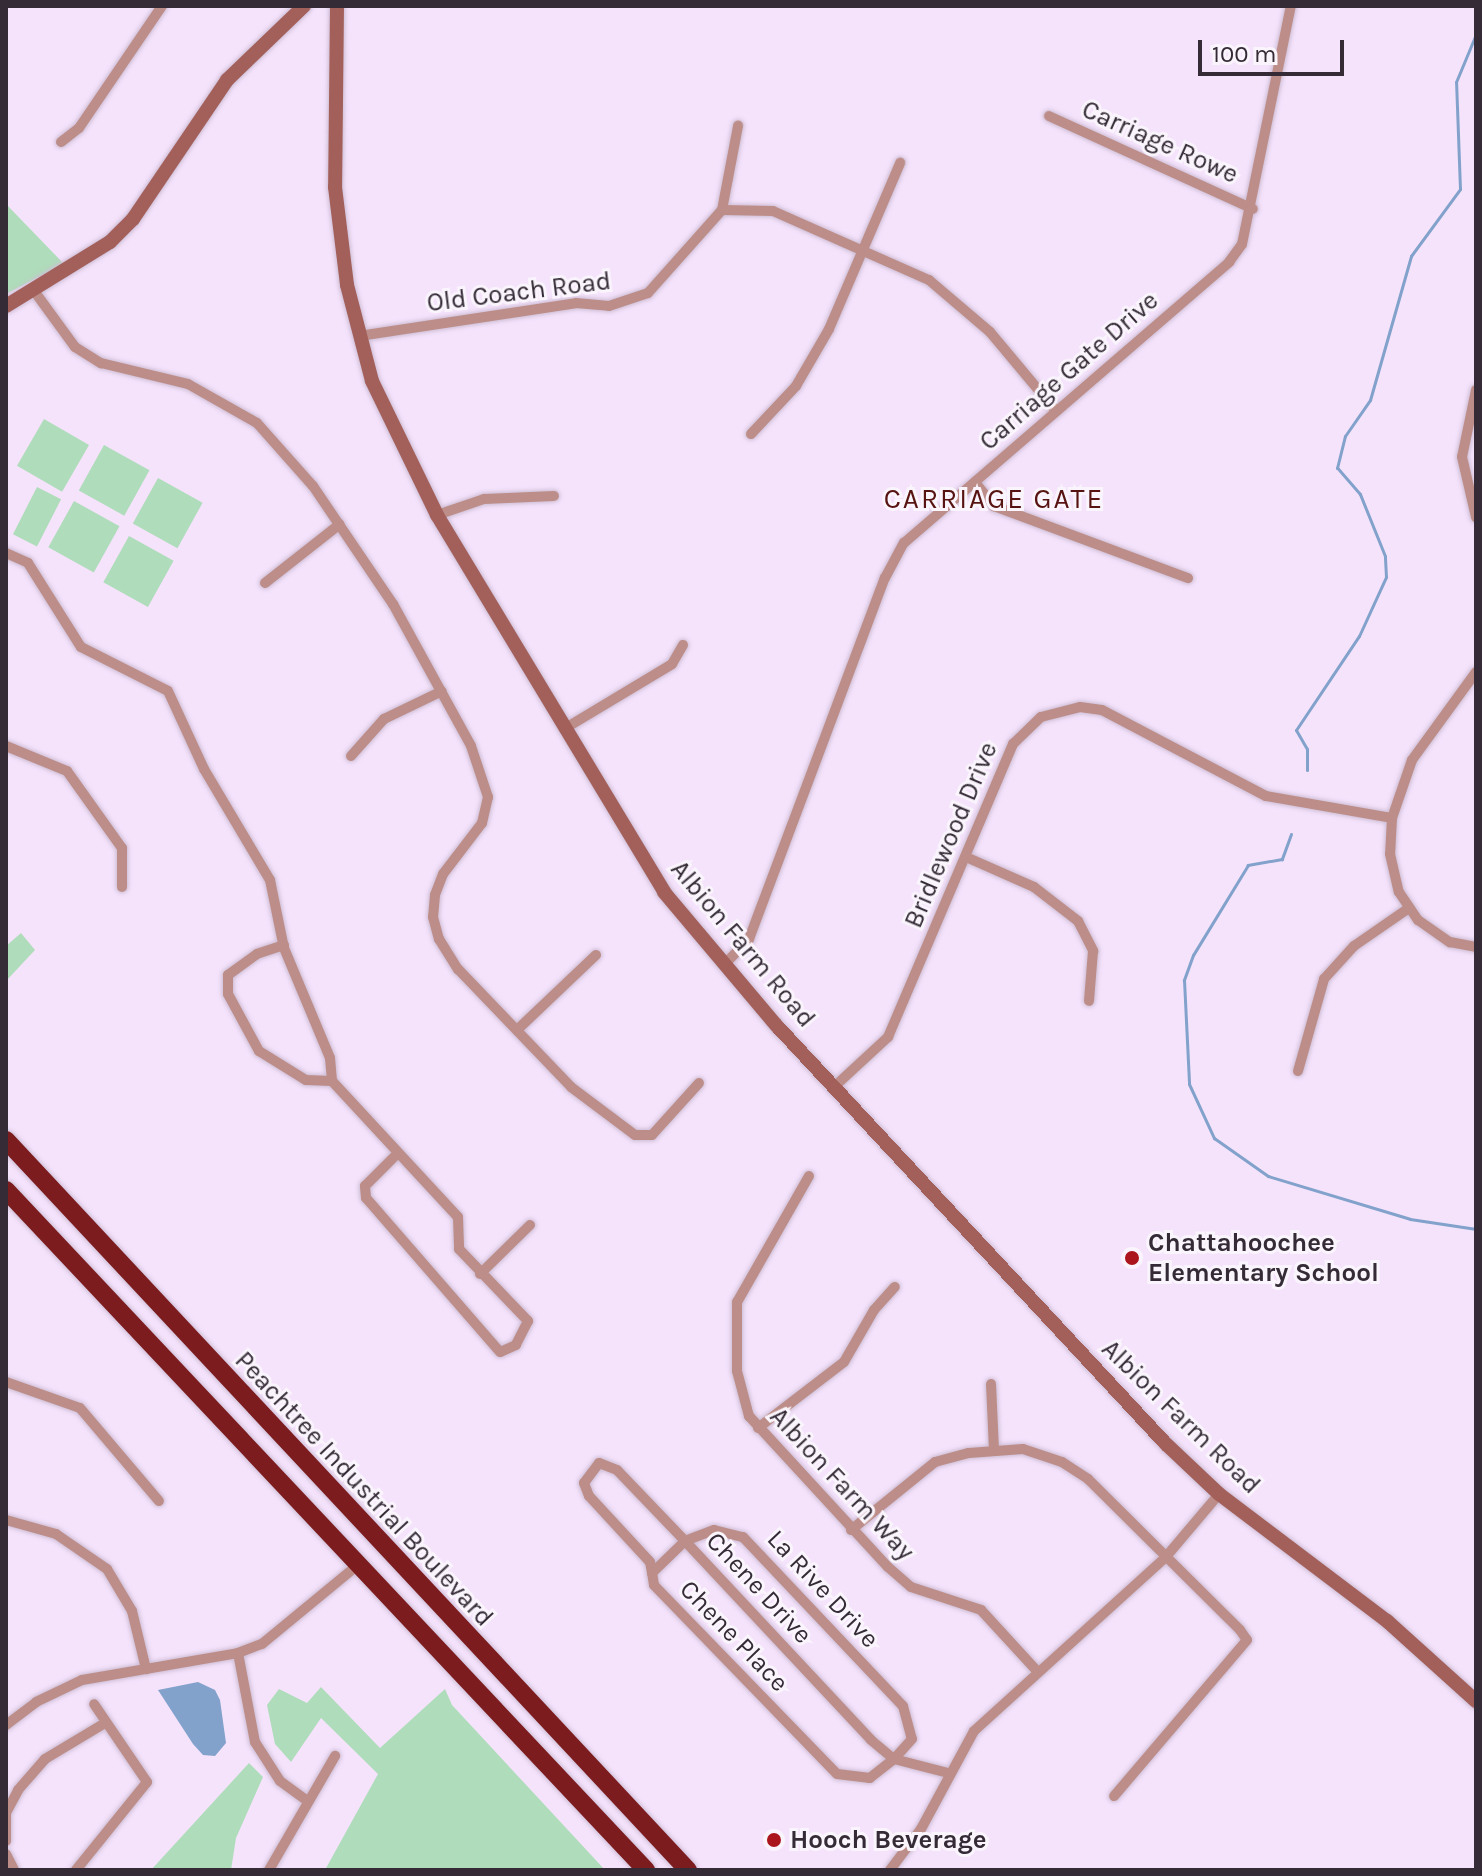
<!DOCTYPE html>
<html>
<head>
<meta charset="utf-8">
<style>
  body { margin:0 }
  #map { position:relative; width:1482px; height:1876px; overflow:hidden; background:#f5e3fc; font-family:Karla,sans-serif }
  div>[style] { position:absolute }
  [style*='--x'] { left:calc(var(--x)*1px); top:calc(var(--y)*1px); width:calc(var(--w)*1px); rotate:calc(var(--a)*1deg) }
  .green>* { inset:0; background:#afdcba; transform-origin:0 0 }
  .water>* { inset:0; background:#82a2cb }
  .stream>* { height:3px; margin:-1.5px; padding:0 1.5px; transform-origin:1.5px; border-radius:1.5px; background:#82a2cb }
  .roads { filter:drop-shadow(0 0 2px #cebed5) drop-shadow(0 0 2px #cebed5) }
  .street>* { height:10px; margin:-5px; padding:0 5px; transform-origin:5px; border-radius:5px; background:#bd8e89 }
  .secondary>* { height:14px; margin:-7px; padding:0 7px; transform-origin:7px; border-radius:7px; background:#a3605b }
  .highway>* { height:18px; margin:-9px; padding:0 9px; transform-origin:9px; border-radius:9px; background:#7c1c1e }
  .dots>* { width:22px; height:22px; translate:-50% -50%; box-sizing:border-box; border:4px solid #faf5fc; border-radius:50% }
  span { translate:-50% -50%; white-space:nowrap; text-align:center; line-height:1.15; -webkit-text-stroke:6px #faf5fc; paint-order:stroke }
  .street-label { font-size:26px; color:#342b37 }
  .poi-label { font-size:26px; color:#342b37; font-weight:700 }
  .left { translate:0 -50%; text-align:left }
  .neighbourhood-label { font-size:28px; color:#571311; letter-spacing:2px }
  .frame { position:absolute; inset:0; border:8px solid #342b37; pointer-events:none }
  .scale { position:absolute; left:1198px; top:40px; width:146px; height:36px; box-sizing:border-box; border:4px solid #342b37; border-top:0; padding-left:10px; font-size:24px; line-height:28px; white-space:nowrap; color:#342b37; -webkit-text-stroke:6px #faf5fc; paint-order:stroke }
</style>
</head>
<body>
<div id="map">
  <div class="green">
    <i style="clip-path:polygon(6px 204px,64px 264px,6px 294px)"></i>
    <i style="left:44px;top:419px;width:52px;height:54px;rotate:30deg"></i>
    <i style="left:104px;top:445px;width:52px;height:52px;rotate:29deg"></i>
    <i style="left:158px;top:478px;width:51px;height:52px;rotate:29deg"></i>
    <i style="left:37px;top:487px;width:27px;height:53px;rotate:27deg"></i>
    <i style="left:74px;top:501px;width:52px;height:53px;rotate:29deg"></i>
    <i style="left:129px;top:536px;width:51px;height:53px;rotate:29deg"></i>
    <i style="clip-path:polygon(21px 933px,35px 950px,6px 981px,6px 946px)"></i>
    <i style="clip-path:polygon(321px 1687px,380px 1748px,445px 1689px,452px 1705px,605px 1870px,325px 1870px,378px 1774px,321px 1718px,291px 1762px,275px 1744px,267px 1705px,279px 1689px,307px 1703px)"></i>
    <i style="clip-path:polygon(249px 1763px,263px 1777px,236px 1838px,231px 1870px,151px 1870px)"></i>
  </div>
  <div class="water">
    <i style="clip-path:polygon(198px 1682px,215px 1690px,220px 1700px,226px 1743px,215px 1756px,203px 1755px,193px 1744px,158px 1690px)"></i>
  </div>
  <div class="stream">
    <i style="--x:1307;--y:770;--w:21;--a:-90"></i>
    <i style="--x:1307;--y:749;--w:22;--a:-120"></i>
    <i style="--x:1296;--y:730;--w:113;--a:-56.2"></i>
    <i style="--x:1359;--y:636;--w:65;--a:-65.4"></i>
    <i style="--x:1386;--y:577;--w:21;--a:-93"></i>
    <i style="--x:1385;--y:556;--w:67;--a:-112"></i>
    <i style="--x:1360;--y:494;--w:35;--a:-131"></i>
    <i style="--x:1337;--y:468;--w:33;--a:-76"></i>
    <i style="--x:1345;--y:436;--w:44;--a:-55.2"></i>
    <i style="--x:1370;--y:400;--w:150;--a:-74.1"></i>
    <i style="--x:1411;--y:256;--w:83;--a:-53.8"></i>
    <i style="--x:1460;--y:189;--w:107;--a:-92.1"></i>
    <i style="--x:1456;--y:82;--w:52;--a:-67.4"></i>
    <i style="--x:1291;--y:834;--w:27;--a:110"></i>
    <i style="--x:1282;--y:859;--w:35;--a:170"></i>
    <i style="--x:1248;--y:865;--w:105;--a:121.4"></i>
    <i style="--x:1193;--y:955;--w:27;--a:110"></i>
    <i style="--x:1184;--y:980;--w:104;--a:87.2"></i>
    <i style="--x:1189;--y:1084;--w:60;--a:65.2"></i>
    <i style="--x:1214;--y:1138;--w:66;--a:35.1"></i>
    <i style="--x:1268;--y:1176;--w:148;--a:16.8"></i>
    <i style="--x:1410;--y:1219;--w:67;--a:8.6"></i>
  </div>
  <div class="roads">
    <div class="street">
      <i style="--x:1049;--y:116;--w:224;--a:24.5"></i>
      <i style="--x:61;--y:142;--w:23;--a:-38"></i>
      <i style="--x:79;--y:128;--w:148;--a:-55.8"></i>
      <i style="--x:722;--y:210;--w:51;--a:1.1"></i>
      <i style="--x:773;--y:211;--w:171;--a:23.9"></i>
      <i style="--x:929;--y:280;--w:80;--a:40.4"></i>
      <i style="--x:990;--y:332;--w:103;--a:50.1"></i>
      <i style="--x:722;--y:210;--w:86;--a:-79.2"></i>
      <i style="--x:32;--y:288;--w:73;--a:53.9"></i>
      <i style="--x:75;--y:347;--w:31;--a:32"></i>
      <i style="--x:101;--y:363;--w:89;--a:13.6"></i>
      <i style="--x:188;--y:384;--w:79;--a:29.5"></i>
      <i style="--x:257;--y:423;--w:84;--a:48.4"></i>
      <i style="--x:313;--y:486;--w:143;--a:55.9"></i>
      <i style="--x:393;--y:604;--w:162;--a:61.2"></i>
      <i style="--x:471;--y:746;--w:54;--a:71.6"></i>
      <i style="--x:488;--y:797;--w:27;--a:103"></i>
      <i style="--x:482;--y:823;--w:64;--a:127.4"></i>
      <i style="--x:443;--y:874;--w:22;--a:111"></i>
      <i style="--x:435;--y:895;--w:22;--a:95"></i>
      <i style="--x:433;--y:917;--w:23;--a:75"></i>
      <i style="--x:439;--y:939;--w:36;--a:58"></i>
      <i style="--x:458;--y:969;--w:163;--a:46.2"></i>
      <i style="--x:571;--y:1087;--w:80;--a:36.9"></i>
      <i style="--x:635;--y:1135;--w:17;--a:0"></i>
      <i style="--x:652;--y:1135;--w:70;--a:-47.9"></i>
      <i style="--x:359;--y:336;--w:219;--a:-8.6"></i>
      <i style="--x:576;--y:303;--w:33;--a:5"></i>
      <i style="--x:609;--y:306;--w:41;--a:-18.4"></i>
      <i style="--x:648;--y:293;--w:111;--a:-48.3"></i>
      <i style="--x:1476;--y:390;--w:68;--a:101.8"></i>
      <i style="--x:1462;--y:457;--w:62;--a:76.9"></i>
      <i style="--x:751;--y:434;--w:66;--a:-46.8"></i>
      <i style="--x:796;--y:386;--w:66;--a:-59.9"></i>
      <i style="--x:829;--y:329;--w:181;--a:-66.8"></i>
      <i style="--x:975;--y:482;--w:31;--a:52"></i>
      <i style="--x:994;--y:506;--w:207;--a:20.4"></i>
      <i style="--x:437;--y:515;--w:50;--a:-18.8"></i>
      <i style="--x:484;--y:499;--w:70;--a:-2.5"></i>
      <i style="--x:6;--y:553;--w:24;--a:24"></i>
      <i style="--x:28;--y:563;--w:99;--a:57.8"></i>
      <i style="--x:81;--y:647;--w:97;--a:26.8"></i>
      <i style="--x:168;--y:691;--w:86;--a:65.2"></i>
      <i style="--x:204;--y:769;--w:129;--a:59.3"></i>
      <i style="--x:270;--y:880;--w:69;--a:78.4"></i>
      <i style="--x:284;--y:948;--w:119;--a:67.3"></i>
      <i style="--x:330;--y:1058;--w:23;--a:85"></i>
      <i style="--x:332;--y:1081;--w:185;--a:47.2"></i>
      <i style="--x:458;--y:1217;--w:32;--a:88"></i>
      <i style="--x:459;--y:1249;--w:100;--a:46.2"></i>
      <i style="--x:528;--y:1321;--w:27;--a:117"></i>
      <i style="--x:516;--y:1345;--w:17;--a:156"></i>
      <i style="--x:500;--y:1352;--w:204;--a:-131"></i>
      <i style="--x:366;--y:1198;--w:12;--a:-95"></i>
      <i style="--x:365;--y:1186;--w:45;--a:-45"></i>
      <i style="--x:265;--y:583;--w:95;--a:-38.2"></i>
      <i style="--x:1476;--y:672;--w:109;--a:126"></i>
      <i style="--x:1412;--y:760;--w:61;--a:109"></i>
      <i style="--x:1392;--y:818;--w:36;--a:93"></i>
      <i style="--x:1390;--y:854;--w:39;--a:77"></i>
      <i style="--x:1399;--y:892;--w:34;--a:56"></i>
      <i style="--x:1418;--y:920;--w:39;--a:35"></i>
      <i style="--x:1450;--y:942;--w:26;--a:11"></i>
      <i style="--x:564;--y:729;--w:126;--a:-31"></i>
      <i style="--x:672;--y:664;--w:22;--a:-60"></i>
      <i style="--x:6;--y:746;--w:66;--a:22.3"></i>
      <i style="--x:67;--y:771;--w:95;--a:54.5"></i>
      <i style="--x:122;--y:848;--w:39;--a:90"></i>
      <i style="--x:351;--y:756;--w:50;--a:-48.3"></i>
      <i style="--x:384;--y:719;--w:64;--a:-25.8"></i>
      <i style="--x:966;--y:857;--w:74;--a:23.8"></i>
      <i style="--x:1034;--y:887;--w:56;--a:37.7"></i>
      <i style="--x:1078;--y:921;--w:34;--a:63"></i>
      <i style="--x:1093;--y:951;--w:50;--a:94.6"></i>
      <i style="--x:284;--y:945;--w:28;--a:162"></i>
      <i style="--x:257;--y:954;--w:36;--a:144"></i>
      <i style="--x:228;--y:975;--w:19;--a:90"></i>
      <i style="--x:228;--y:994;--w:65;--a:61.5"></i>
      <i style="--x:259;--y:1051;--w:55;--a:31.7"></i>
      <i style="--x:306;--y:1080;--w:26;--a:2"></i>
      <i style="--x:724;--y:965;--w:36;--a:-46"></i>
      <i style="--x:749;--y:939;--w:386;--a:-69.4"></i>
      <i style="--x:885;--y:578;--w:40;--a:-62"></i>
      <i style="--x:904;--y:543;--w:430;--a:-40.8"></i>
      <i style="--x:1229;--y:262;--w:22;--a:-54"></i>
      <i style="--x:1242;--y:244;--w:243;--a:-78.4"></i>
      <i style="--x:517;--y:1030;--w:109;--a:-43.5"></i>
      <i style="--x:1298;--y:1071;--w:96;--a:-74.2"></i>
      <i style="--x:1324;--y:979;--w:45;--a:-47.7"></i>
      <i style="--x:1354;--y:946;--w:67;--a:-34.6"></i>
      <i style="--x:834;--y:1087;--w:74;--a:-42.8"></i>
      <i style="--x:888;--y:1037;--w:319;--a:-66.9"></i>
      <i style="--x:1013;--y:744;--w:39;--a:-44"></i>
      <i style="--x:1041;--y:717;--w:40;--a:-14.4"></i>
      <i style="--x:1080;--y:707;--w:22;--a:8"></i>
      <i style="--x:1102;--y:710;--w:185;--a:27.7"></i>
      <i style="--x:1266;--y:796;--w:128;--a:9.9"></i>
      <i style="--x:809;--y:1176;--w:145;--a:119.7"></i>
      <i style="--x:737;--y:1302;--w:69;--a:90"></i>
      <i style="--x:737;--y:1371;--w:47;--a:75.1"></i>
      <i style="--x:749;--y:1416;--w:205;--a:47.4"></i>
      <i style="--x:888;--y:1567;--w:30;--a:41"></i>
      <i style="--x:911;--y:1587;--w:74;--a:18.2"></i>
      <i style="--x:981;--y:1610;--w:81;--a:47.5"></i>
      <i style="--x:480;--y:1274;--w:70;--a:-44.4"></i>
      <i style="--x:6;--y:1382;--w:78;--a:19.4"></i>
      <i style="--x:80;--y:1408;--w:122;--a:49.7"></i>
      <i style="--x:991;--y:1384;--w:67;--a:87.4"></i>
      <i style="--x:758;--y:1428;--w:108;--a:-37.5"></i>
      <i style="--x:844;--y:1362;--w:60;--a:-60"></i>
      <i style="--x:874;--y:1310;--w:31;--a:-48"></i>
      <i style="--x:6;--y:1520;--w:52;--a:15.6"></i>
      <i style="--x:56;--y:1534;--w:62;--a:34.5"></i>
      <i style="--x:107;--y:1569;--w:49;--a:59.2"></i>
      <i style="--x:132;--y:1611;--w:60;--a:76.4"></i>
      <i style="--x:851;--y:1530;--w:108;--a:-39"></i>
      <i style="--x:935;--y:1462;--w:35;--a:-15"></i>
      <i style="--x:969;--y:1453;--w:54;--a:-4.2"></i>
      <i style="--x:1023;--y:1449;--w:41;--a:18.4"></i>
      <i style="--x:1062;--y:1462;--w:31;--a:33"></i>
      <i style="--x:1088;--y:1479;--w:214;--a:44.8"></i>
      <i style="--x:1240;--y:1630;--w:12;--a:55"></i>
      <i style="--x:1247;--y:1640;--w:205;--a:130.4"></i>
      <i style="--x:652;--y:1573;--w:46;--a:-44.1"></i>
      <i style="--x:685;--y:1541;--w:31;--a:-21"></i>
      <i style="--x:714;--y:1530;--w:30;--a:14"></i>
      <i style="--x:743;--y:1537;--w:233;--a:46.6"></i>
      <i style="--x:903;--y:1706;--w:34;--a:75"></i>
      <i style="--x:912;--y:1739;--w:27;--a:132"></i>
      <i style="--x:894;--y:1759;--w:31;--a:142"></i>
      <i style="--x:870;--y:1778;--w:33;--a:-173"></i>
      <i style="--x:837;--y:1774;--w:263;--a:-134.1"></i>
      <i style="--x:654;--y:1585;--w:12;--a:-99"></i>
      <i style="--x:652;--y:1573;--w:11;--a:-100"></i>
      <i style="--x:650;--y:1562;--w:90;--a:-132.7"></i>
      <i style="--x:589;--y:1496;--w:14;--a:-111"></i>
      <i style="--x:584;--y:1483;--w:25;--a:-53"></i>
      <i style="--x:599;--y:1463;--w:19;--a:21"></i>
      <i style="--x:617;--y:1470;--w:98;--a:46.2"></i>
      <i style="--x:685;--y:1541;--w:272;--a:46.9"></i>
      <i style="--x:871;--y:1740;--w:30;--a:40"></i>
      <i style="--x:894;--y:1759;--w:56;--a:14.5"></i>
      <i style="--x:238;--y:1653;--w:91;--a:79.2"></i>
      <i style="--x:255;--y:1742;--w:46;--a:57.3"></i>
      <i style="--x:280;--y:1781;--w:34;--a:36"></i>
      <i style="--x:6;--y:1725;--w:38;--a:-37"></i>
      <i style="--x:36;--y:1702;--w:51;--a:-25.6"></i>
      <i style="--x:82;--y:1680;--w:158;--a:-9.8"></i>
      <i style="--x:238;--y:1653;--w:26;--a:-21"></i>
      <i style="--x:262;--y:1644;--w:124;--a:-39.5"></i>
      <i style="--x:6;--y:1841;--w:28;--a:-90"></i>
      <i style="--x:6;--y:1813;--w:26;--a:-62"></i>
      <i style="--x:18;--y:1790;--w:41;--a:-48.9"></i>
      <i style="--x:45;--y:1759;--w:70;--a:-31"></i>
      <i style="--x:6;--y:1854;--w:18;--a:63"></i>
      <i style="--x:76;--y:1870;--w:113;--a:-51.1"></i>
      <i style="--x:147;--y:1782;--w:94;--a:-124.2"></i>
      <i style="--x:269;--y:1870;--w:132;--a:-59.9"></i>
      <i style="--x:890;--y:1870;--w:51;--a:-52.9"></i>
      <i style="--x:921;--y:1829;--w:111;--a:-61.6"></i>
      <i style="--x:974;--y:1731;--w:258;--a:-42.2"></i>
      <i style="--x:1165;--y:1558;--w:84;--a:-49.8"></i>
    </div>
    <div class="secondary">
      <i style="--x:337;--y:6;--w:181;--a:90.6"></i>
      <i style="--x:335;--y:187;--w:99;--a:83"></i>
      <i style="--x:347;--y:285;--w:99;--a:75.4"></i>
      <i style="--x:372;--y:381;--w:149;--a:64.1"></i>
      <i style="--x:437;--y:515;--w:440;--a:58.9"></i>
      <i style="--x:664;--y:892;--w:175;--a:49.9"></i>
      <i style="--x:777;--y:1026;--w:571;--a:47.06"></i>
      <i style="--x:1166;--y:1444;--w:73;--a:43.3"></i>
      <i style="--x:1219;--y:1494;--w:211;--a:37.1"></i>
      <i style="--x:1387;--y:1621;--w:120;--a:42"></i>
      <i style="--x:6;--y:306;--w:122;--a:-31.6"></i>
      <i style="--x:110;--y:242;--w:33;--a:-45"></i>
      <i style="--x:133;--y:219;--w:168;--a:-55.9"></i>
      <i style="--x:227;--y:80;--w:107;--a:-43.9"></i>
    </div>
    <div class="highway">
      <i style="--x:6;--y:1140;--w:999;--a:46.95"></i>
      <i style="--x:6;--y:1190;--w:934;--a:46.74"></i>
    </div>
  </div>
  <div class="dots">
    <i style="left:1132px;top:1258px;background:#aa161c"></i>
    <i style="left:774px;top:1840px;background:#aa161c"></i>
  </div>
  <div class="street-label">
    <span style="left:1160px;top:142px;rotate:24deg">Carriage Rowe</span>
    <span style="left:519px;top:292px;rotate:-7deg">Old Coach Road</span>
    <span style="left:1069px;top:371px;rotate:-41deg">Carriage Gate Drive</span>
    <span style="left:951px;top:835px;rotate:-67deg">Bridlewood Drive</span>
    <span style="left:743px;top:944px;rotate:50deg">Albion Farm Road</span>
    <span style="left:1181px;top:1417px;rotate:44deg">Albion Farm Road</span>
    <span style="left:842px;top:1484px;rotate:47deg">Albion Farm Way</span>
    <span style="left:364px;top:1489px;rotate:47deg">Peachtree Industrial Boulevard</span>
    <span style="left:759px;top:1588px;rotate:47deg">Chene Drive</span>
    <span style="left:823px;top:1589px;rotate:47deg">La Rive Drive</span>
    <span style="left:734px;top:1636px;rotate:46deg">Chene Place</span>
  </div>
  <div class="poi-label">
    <span class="left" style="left:1148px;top:1258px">Chattahoochee<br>Elementary School</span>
    <span class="left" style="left:790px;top:1840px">Hooch Beverage</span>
  </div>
  <div class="neighbourhood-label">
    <span style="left:994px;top:499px">CARRIAGE GATE</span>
  </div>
  <div class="frame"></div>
  <div class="scale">100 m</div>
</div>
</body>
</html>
